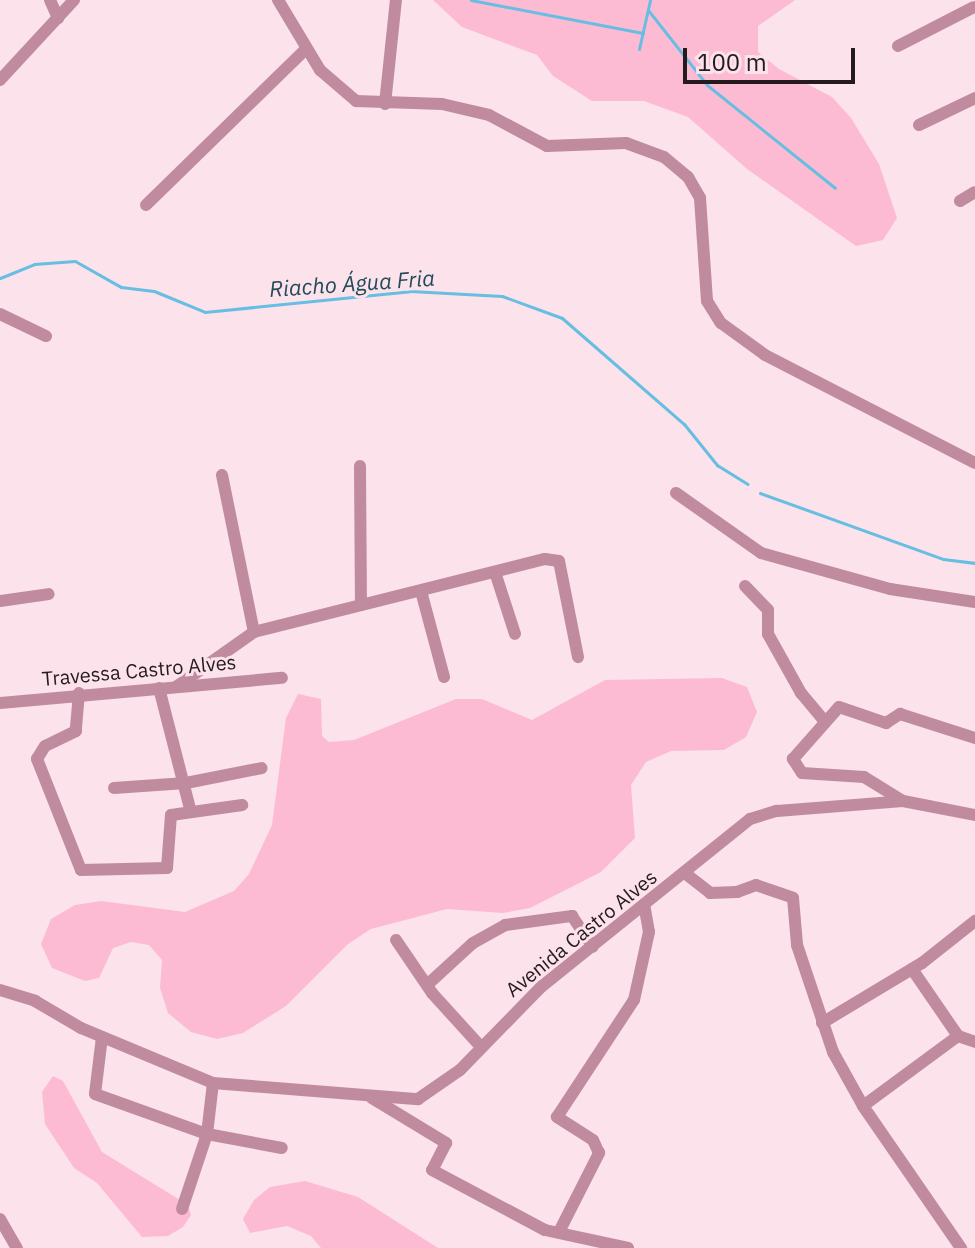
<!DOCTYPE html>
<html>
<head>
<meta charset="utf-8">
<style>
  body { margin:0 }
  #map { position:relative; width:975px; height:1248px; overflow:hidden; background:#fbe2eb; font-family:"IBM Plex Sans",sans-serif }
  div>[style] { position:absolute }
  [style*='--x'] { left:calc(var(--x)*1px); top:calc(var(--y)*1px); width:calc(var(--w)*1px); rotate:calc(var(--a)*1deg) }
  .green>* { inset:0; background:#fdbbd3 }
  .stream>* { height:3px; margin:-1.5px; padding:0 1.5px; transform-origin:1.5px; border-radius:1.5px; background:#67bee2 }
  .minor>* { height:12px; margin:-6px; padding:0 6px; transform-origin:6px; border-radius:6px; background:#c18b9f }
  span { translate:-50% -50%; white-space:nowrap; text-align:center; line-height:1.15; -webkit-text-stroke:6px #fbe2eb; paint-order:stroke }
  .street-label { font-size:20px; color:#251a1e }
  .water-label { font-size:22px; color:#234a59; font-style:italic }
  .scale { position:absolute; left:683px; top:48px; width:172px; height:36px; box-sizing:border-box; border:4px solid #251a1e; border-top:0; padding-left:10px; font-size:24px; line-height:28px; white-space:nowrap; color:#251a1e; -webkit-text-stroke:6px #fbe2eb; paint-order:stroke }
</style>
</head>
<body>
<div id="map">
  <div class="green">
    <i style="clip-path:polygon(433px 0,795px 0,758px 26px,758px 52px,779px 69px,832px 97px,851px 118px,879px 164px,897px 218px,883px 240px,856px 246px,747px 169px,688px 117px,644px 101px,592px 101px,553px 76px,537px 55px,462px 27px)"></i>
    <i style="clip-path:polygon(722px 678px,747px 687px,757px 712px,746px 737px,724px 750px,671px 751px,646px 762px,631px 785px,635px 838px,601px 872px,530px 908px,503px 913px,447px 909px,371px 929px,348px 944px,286px 1006px,243px 1033px,217px 1039px,191px 1032px,168px 1013px,160px 988px,162px 960px,149px 945px,131px 942px,113px 948px,99px 978px,85px 981px,52px 968px,41px 944px,51px 919px,75px 905px,101px 901px,185px 912px,234px 891px,249px 874px,272px 825px,286px 718px,298px 694px,321px 699px,322px 736px,329px 742px,354px 740px,456px 699px,482px 699px,532px 720px,605px 680px)"></i>
    <i style="clip-path:polygon(53px 1076px,63px 1081px,102px 1152px,188px 1205px,191px 1215px,183px 1227px,168px 1236px,142px 1237px,97px 1183px,74px 1168px,45px 1124px,42px 1092px)"></i>
    <i style="clip-path:polygon(305px 1181px,358px 1197px,438px 1248px,321px 1248px,311px 1236px,287px 1226px,250px 1233px,243px 1219px,254px 1200px,270px 1187px)"></i>
  </div>
  <div class="stream">
    <i style="--x:471;--y:0;--w:175;--a:10.9"></i>
    <i style="--x:648;--y:10;--w:95;--a:51.8"></i>
    <i style="--x:707;--y:85;--w:164;--a:38.8"></i>
    <i style="--x:639;--y:49;--w:50;--a:-77.3"></i>
    <i style="--x:0;--y:278;--w:37;--a:-22"></i>
    <i style="--x:34;--y:264;--w:41;--a:-4.2"></i>
    <i style="--x:75;--y:261;--w:53;--a:29.5"></i>
    <i style="--x:121;--y:287;--w:33;--a:7"></i>
    <i style="--x:154;--y:291;--w:55;--a:22.4"></i>
    <i style="--x:205;--y:312;--w:206;--a:-5.8"></i>
    <i style="--x:410;--y:291;--w:92;--a:3.1"></i>
    <i style="--x:502;--y:296;--w:64;--a:20.1"></i>
    <i style="--x:562;--y:318;--w:162;--a:41"></i>
    <i style="--x:684;--y:424;--w:53;--a:51.2"></i>
    <i style="--x:717;--y:465;--w:36;--a:32"></i>
    <i style="--x:760;--y:493;--w:195;--a:19.8"></i>
    <i style="--x:943;--y:559;--w:32;--a:7"></i>
  </div>
  <div class="minor">
    <i style="--x:50;--y:0;--w:20;--a:66"></i>
    <i style="--x:278;--y:0;--w:82;--a:59"></i>
    <i style="--x:320;--y:70;--w:48;--a:40.7"></i>
    <i style="--x:356;--y:101;--w:86;--a:2"></i>
    <i style="--x:442;--y:104;--w:48;--a:13.2"></i>
    <i style="--x:489;--y:115;--w:66;--a:28.1"></i>
    <i style="--x:547;--y:146;--w:79;--a:-2.2"></i>
    <i style="--x:626;--y:143;--w:40;--a:20.2"></i>
    <i style="--x:664;--y:157;--w:31;--a:40"></i>
    <i style="--x:688;--y:177;--w:24;--a:60"></i>
    <i style="--x:700;--y:198;--w:103;--a:86.1"></i>
    <i style="--x:707;--y:301;--w:26;--a:58"></i>
    <i style="--x:721;--y:323;--w:54;--a:36"></i>
    <i style="--x:765;--y:355;--w:236;--a:27.2"></i>
    <i style="--x:898;--y:46;--w:85;--a:-27.2"></i>
    <i style="--x:0;--y:80;--w:109;--a:-47.2"></i>
    <i style="--x:385;--y:104;--w:105;--a:-84"></i>
    <i style="--x:919;--y:125;--w:62;--a:-25.7"></i>
    <i style="--x:960;--y:201;--w:17;--a:-31"></i>
    <i style="--x:146;--y:205;--w:222;--a:-44.3"></i>
    <i style="--x:0;--y:314;--w:51;--a:25.6"></i>
    <i style="--x:360;--y:466;--w:139;--a:89.6"></i>
    <i style="--x:222;--y:475;--w:160;--a:78.5"></i>
    <i style="--x:676;--y:493;--w:104;--a:35.2"></i>
    <i style="--x:761;--y:553;--w:134;--a:15.6"></i>
    <i style="--x:890;--y:589;--w:86;--a:8.7"></i>
    <i style="--x:495;--y:572;--w:65;--a:72.1"></i>
    <i style="--x:745;--y:586;--w:33;--a:46"></i>
    <i style="--x:768;--y:610;--w:24;--a:90"></i>
    <i style="--x:768;--y:634;--w:68;--a:60.8"></i>
    <i style="--x:801;--y:693;--w:35;--a:50"></i>
    <i style="--x:421;--y:591;--w:89;--a:75"></i>
    <i style="--x:0;--y:601;--w:49;--a:-8.1"></i>
    <i style="--x:176;--y:687;--w:95;--a:-35.2"></i>
    <i style="--x:254;--y:632;--w:300;--a:-14.1"></i>
    <i style="--x:545;--y:559;--w:14;--a:8"></i>
    <i style="--x:559;--y:561;--w:98;--a:78.8"></i>
    <i style="--x:159;--y:688;--w:125;--a:75.6"></i>
    <i style="--x:79;--y:693;--w:38;--a:95"></i>
    <i style="--x:76;--y:731;--w:34;--a:154"></i>
    <i style="--x:45;--y:746;--w:15;--a:122"></i>
    <i style="--x:37;--y:759;--w:119;--a:68.4"></i>
    <i style="--x:81;--y:870;--w:86;--a:-1.3"></i>
    <i style="--x:167;--y:868;--w:53;--a:-85.7"></i>
    <i style="--x:171;--y:815;--w:72;--a:-8"></i>
    <i style="--x:0;--y:703;--w:283;--a:-5.1"></i>
    <i style="--x:114;--y:788;--w:72;--a:-4"></i>
    <i style="--x:186;--y:783;--w:77;--a:-11.2"></i>
    <i style="--x:903;--y:801;--w:46;--a:-148.4"></i>
    <i style="--x:864;--y:777;--w:62;--a:-176.3"></i>
    <i style="--x:802;--y:773;--w:17;--a:-123"></i>
    <i style="--x:793;--y:759;--w:69;--a:-48.5"></i>
    <i style="--x:839;--y:707;--w:50;--a:18.8"></i>
    <i style="--x:886;--y:723;--w:17;--a:-33"></i>
    <i style="--x:900;--y:714;--w:79;--a:17.7"></i>
    <i style="--x:686;--y:874;--w:31;--a:38"></i>
    <i style="--x:710;--y:893;--w:27;--a:-2"></i>
    <i style="--x:737;--y:892;--w:20;--a:-20"></i>
    <i style="--x:756;--y:885;--w:39;--a:19"></i>
    <i style="--x:793;--y:898;--w:47;--a:85.1"></i>
    <i style="--x:797;--y:945;--w:113;--a:71.4"></i>
    <i style="--x:833;--y:1052;--w:62;--a:60.9"></i>
    <i style="--x:863;--y:1106;--w:173;--a:55.4"></i>
    <i style="--x:396;--y:940;--w:64;--a:55.8"></i>
    <i style="--x:432;--y:993;--w:73;--a:47.8"></i>
    <i style="--x:912;--y:969;--w:81;--a:55.5"></i>
    <i style="--x:427;--y:985;--w:62;--a:-42.4"></i>
    <i style="--x:473;--y:943;--w:37;--a:-29"></i>
    <i style="--x:505;--y:925;--w:68;--a:-7.7"></i>
    <i style="--x:572;--y:916;--w:37;--a:56"></i>
    <i style="--x:0;--y:990;--w:37;--a:17"></i>
    <i style="--x:35;--y:1001;--w:53;--a:30.4"></i>
    <i style="--x:81;--y:1028;--w:143;--a:22.6"></i>
    <i style="--x:213;--y:1083;--w:206;--a:4.5"></i>
    <i style="--x:418;--y:1099;--w:51;--a:-34.6"></i>
    <i style="--x:460;--y:1070;--w:116;--a:-45.7"></i>
    <i style="--x:541;--y:987;--w:268;--a:-38.8"></i>
    <i style="--x:750;--y:819;--w:28;--a:-17"></i>
    <i style="--x:777;--y:811;--w:126;--a:-4.5"></i>
    <i style="--x:903;--y:801;--w:73;--a:11"></i>
    <i style="--x:822;--y:1023;--w:117;--a:-31"></i>
    <i style="--x:922;--y:963;--w:68;--a:-38.4"></i>
    <i style="--x:958;--y:1036;--w:18;--a:19"></i>
    <i style="--x:102;--y:1037;--w:57;--a:97"></i>
    <i style="--x:95;--y:1094;--w:119;--a:19.7"></i>
    <i style="--x:207;--y:1134;--w:76;--a:10.6"></i>
    <i style="--x:372;--y:1098;--w:87;--a:31.3"></i>
    <i style="--x:446;--y:1143;--w:30;--a:117"></i>
    <i style="--x:432;--y:1170;--w:128;--a:28"></i>
    <i style="--x:545;--y:1230;--w:85;--a:12.2"></i>
    <i style="--x:863;--y:1106;--w:118;--a:-36.4"></i>
    <i style="--x:182;--y:1209;--w:79;--a:-71.6"></i>
    <i style="--x:207;--y:1134;--w:51;--a:-83.3"></i>
    <i style="--x:0;--y:1219;--w:34;--a:60"></i>
    <i style="--x:559;--y:1232;--w:89;--a:-63.1"></i>
    <i style="--x:599;--y:1153;--w:14;--a:-115"></i>
    <i style="--x:593;--y:1140;--w:43;--a:-147.4"></i>
    <i style="--x:557;--y:1117;--w:140;--a:-56.7"></i>
    <i style="--x:634;--y:1000;--w:70;--a:-77.6"></i>
    <i style="--x:649;--y:932;--w:28;--a:-100"></i>
  </div>
  <div class="street-label">
    <span style="left:139px;top:670px;rotate:-5deg">Travessa Castro Alves</span>
    <span style="left:581px;top:933px;rotate:-39deg">Avenida Castro Alves</span>
  </div>
  <div class="water-label">
    <span style="left:352px;top:283px;rotate:-4deg">Riacho Água Fria</span>
  </div>
  <div class="scale">100 m</div>
</div>
</body>
</html>
